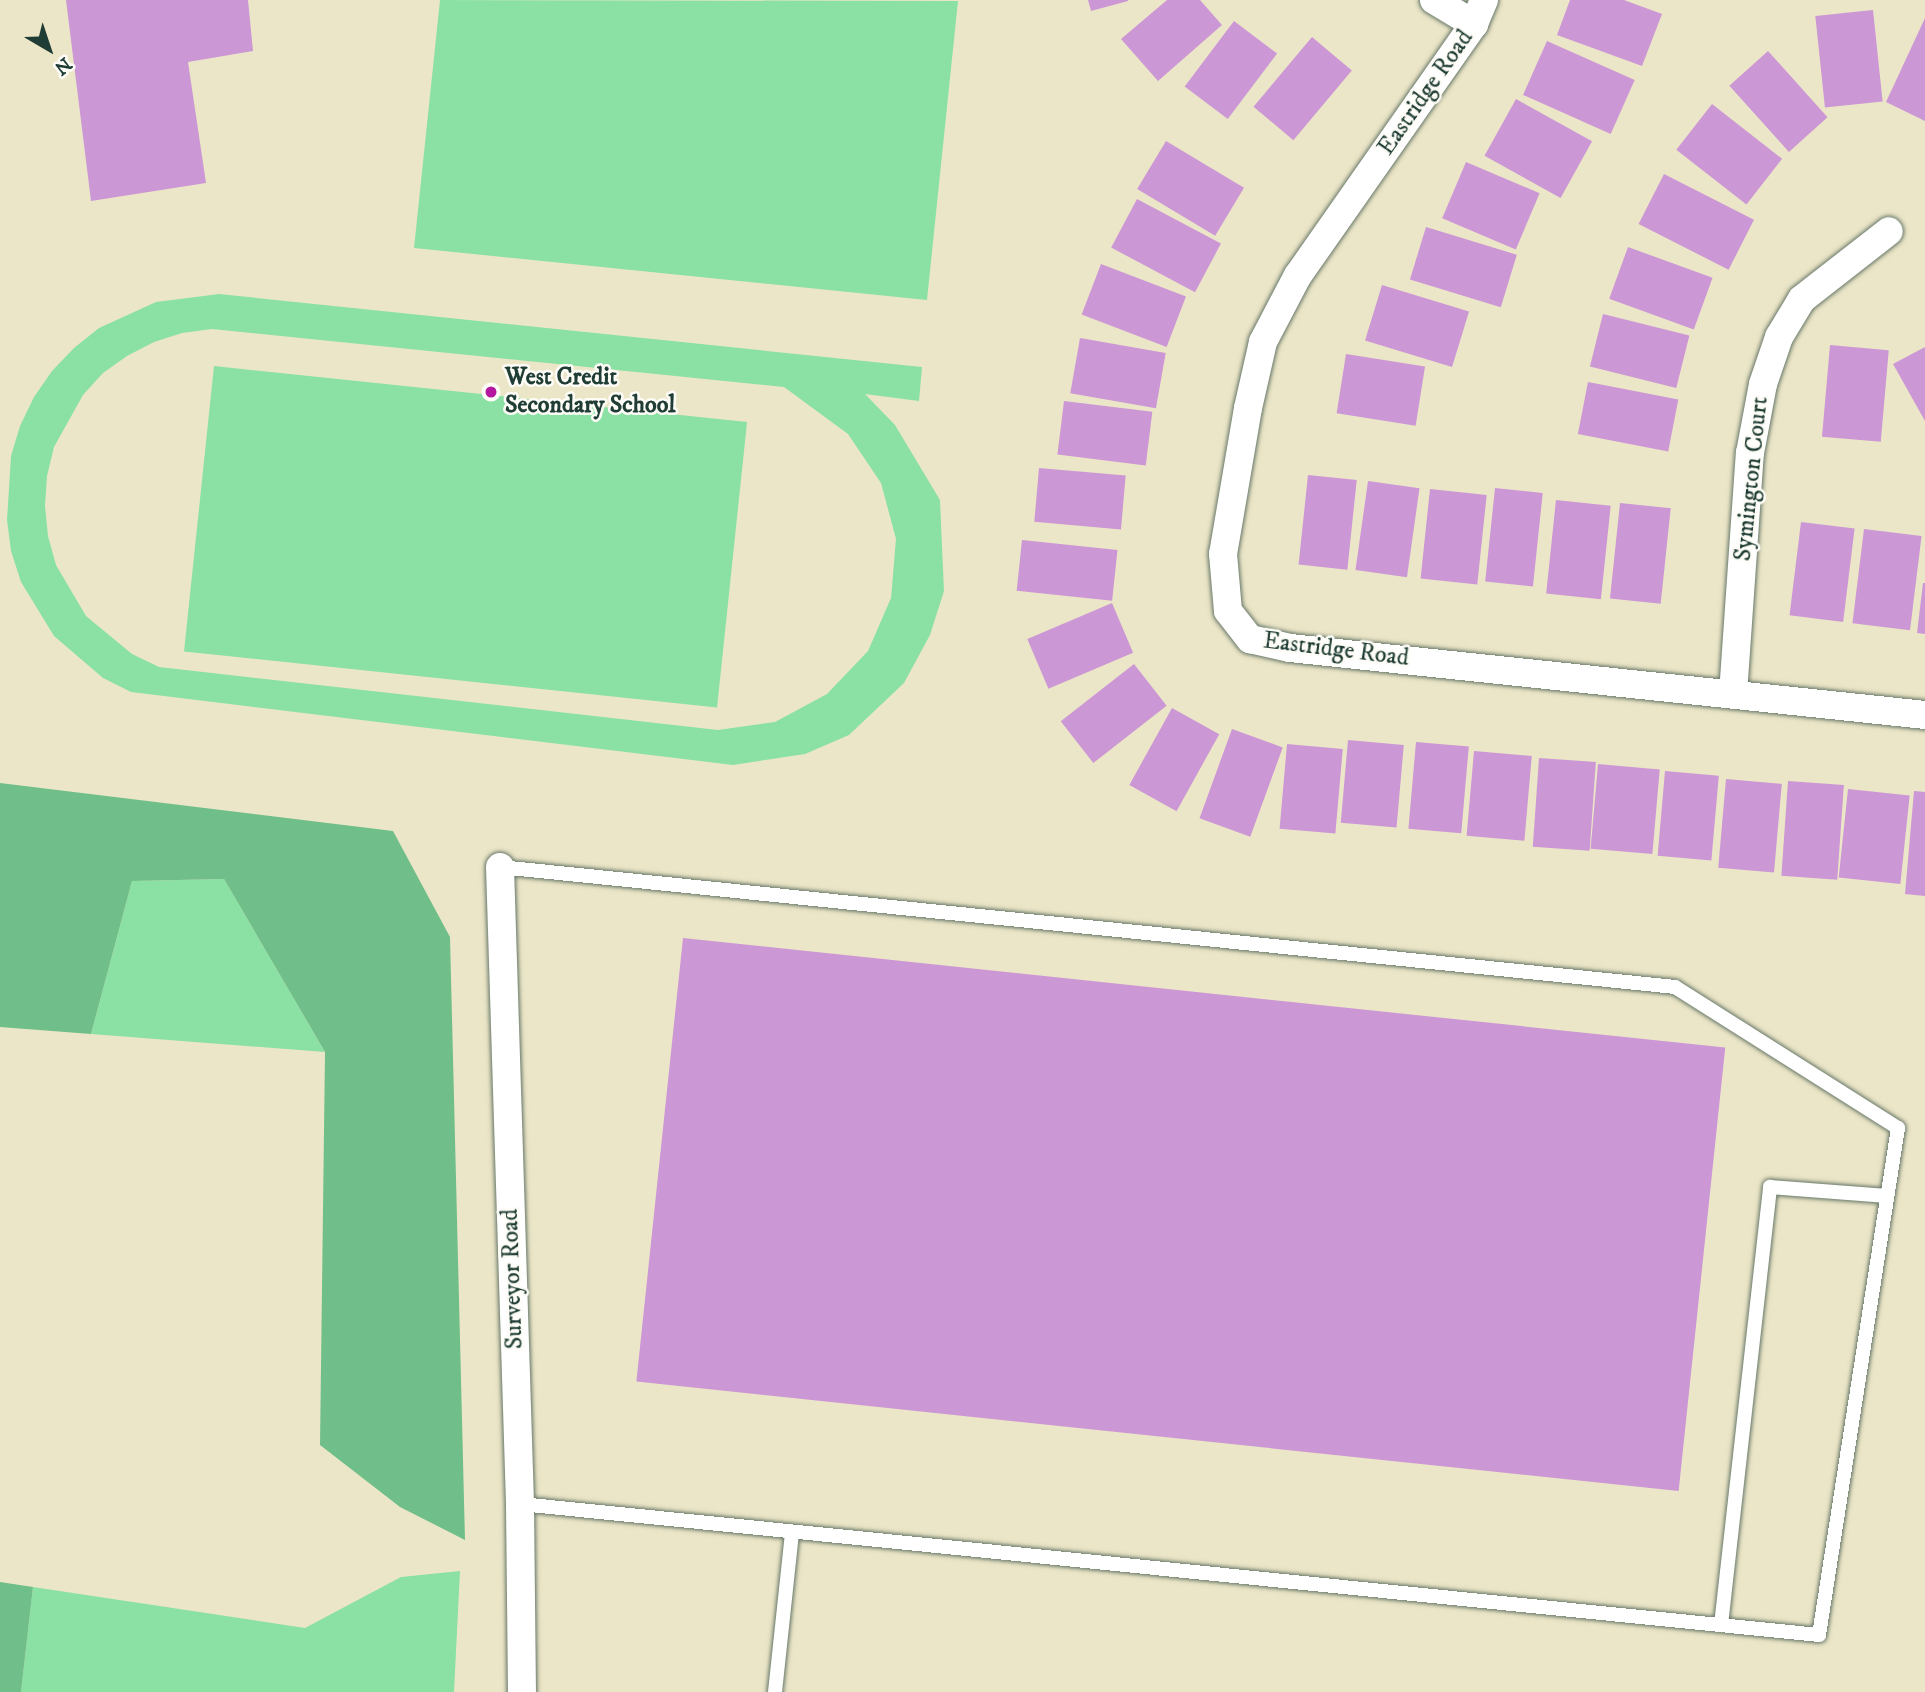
<!DOCTYPE html>
<html>
<head>
<meta charset="utf-8">
<style>
  body { margin:0 }
  #map { position:relative; width:1925px; height:1692px; overflow:hidden; background:#ece6c8; font-family:"IM FELL DW Pica",serif }
  div>[style] { position:absolute }
  [style*='--x'] { left:calc(var(--x)*1px); top:calc(var(--y)*1px); width:calc(var(--w)*1px); rotate:calc(var(--a)*1deg) }
  .green>* { inset:0; background:#8be1a4; transform-origin:0 0 }
  .forest>* { inset:0; background:#70bf8a }
  .building>* { inset:0; background:#cc97d5; transform-origin:0 0 }
  .roads { filter:drop-shadow(0 0 2px #677868) drop-shadow(0 0 2px #677868) }
  .lane>* { height:14px; margin:-7px; padding:0 7px; transform-origin:7px; border-radius:7px; background:#fff }
  .street>* { height:28px; margin:-14px; padding:0 14px; transform-origin:14px; border-radius:14px; background:#fff }
  .dots>* { width:19px; height:19px; translate:-50% -50%; box-sizing:border-box; border:4px solid #fdfcf7; border-radius:50% }
  span { translate:-50% -50%; white-space:nowrap; text-align:center; line-height:1.15; -webkit-text-stroke:5px #fdfcf7; paint-order:stroke }
  .street-label { font-size:24px; color:#1f3d34 }
  .poi-label { font-size:24px; color:#1f3d34; font-weight:700 }
  .left { translate:0 -50%; text-align:left }
  .north { position:absolute; left:14px; top:14px; width:70px; height:70px; -webkit-text-stroke:5px #fdfcf7; paint-order:stroke; rotate:141deg; font-size:19px; font-weight:700; line-height:28px; text-align:center; color:#1f3d34 }
  .north::after { content:''; display:block; margin:auto; width:24px; height:32px; background:#1f3d34; clip-path:polygon(50% 0,100% 100%,50% 72%,0 100%) }
</style>
</head>
<body>
<div id="map">
  <div class="green">
    <i style="clip-path:polygon(440px 0,958px 1px,927px 300px,414px 248px)"></i>
    <i style="clip-path:polygon(evenodd,219px 294px,922px 367px,919px 401px,865px 394px,895px 425px,940px 500px,944px 591px,930px 635px,904px 683px,849px 735px,805px 754px,733px 765px,131px 692px,103px 678px,54px 636px,21px 582px,11px 551px,7px 520px,11px 456px,20px 426px,34px 397px,52px 371px,74px 348px,99px 328px,156px 302px,219px 294px,212px 329px,784px 387px,848px 434px,881px 483px,896px 539px,891px 598px,868px 651px,827px 694px,775px 722px,718px 730px,159px 667px,132px 654px,86px 616px,56px 565px,48px 536px,45px 506px,47px 476px,54px 447px,83px 395px,103px 373px,127px 356px,154px 342px,182px 333px,212px 329px)"></i>
    <i style="left:214px;top:366px;width:536px;height:287px;rotate:6deg"></i>
    <i style="clip-path:polygon(224px 879px,325px 1052px,91px 1034px,132px 881px)"></i>
    <i style="clip-path:polygon(460px 1571px,454px 1692px,21px 1692px,33px 1587px,305px 1628px,401px 1577px)"></i>
  </div>
  <div class="forest">
    <i style="clip-path:polygon(0 783px,393px 831px,450px 937px,465px 1540px,400px 1507px,320px 1445px,325px 1052px,224px 879px,132px 881px,91px 1034px,0 1027px)"></i>
    <i style="clip-path:polygon(0 1582px,33px 1587px,21px 1692px,0 1692px)"></i>
  </div>
  <div class="building">
    <i style="clip-path:polygon(66px 0,248px 0,253px 51px,188px 62px,206px 183px,91px 201px)"></i>
    <i style="clip-path:polygon(1088px 0,1128px 0,1128px 1px,1091px 11px)"></i>
    <i style="clip-path:polygon(1167px 0,1200px 0,1222px 25px,1158px 81px,1121px 39px)"></i>
    <i style="clip-path:polygon(1570px 0,1624px 0,1662px 14px,1642px 66px,1557px 35px)"></i>
    <i style="left:1873px;top:10px;width:92px;height:58px;rotate:84deg"></i>
    <i style="clip-path:polygon(1925px 18px,1925px 121px,1886px 102px)"></i>
    <i style="left:1234px;top:21px;width:54px;height:82px;rotate:37deg"></i>
    <i style="left:1312px;top:37px;width:52px;height:91px;rotate:40deg"></i>
    <i style="left:1547px;top:41px;width:96px;height:59px;rotate:24deg"></i>
    <i style="left:1768px;top:51px;width:89px;height:52px;rotate:48deg"></i>
    <i style="left:1516px;top:99px;width:87px;height:65px;rotate:29deg"></i>
    <i style="left:1712px;top:104px;width:89px;height:58px;rotate:38deg"></i>
    <i style="left:1166px;top:141px;width:91px;height:56px;rotate:31deg"></i>
    <i style="left:1466px;top:162px;width:80px;height:61px;rotate:23deg"></i>
    <i style="left:1664px;top:174px;width:101px;height:56px;rotate:27deg"></i>
    <i style="left:1137px;top:199px;width:95px;height:55px;rotate:28deg"></i>
    <i style="left:1426px;top:227px;width:95px;height:55px;rotate:17deg"></i>
    <i style="left:1628px;top:247px;width:90px;height:55px;rotate:20deg"></i>
    <i style="left:1101px;top:264px;width:91px;height:54px;rotate:21deg"></i>
    <i style="left:1382px;top:285px;width:91px;height:58px;rotate:17deg"></i>
    <i style="left:1603px;top:314px;width:89px;height:54px;rotate:14deg"></i>
    <i style="left:1080px;top:338px;width:87px;height:56px;rotate:10deg"></i>
    <i style="left:1830px;top:345px;width:59px;height:92px;rotate:5deg"></i>
    <i style="clip-path:polygon(1925px 347px,1925px 421px,1893px 364px)"></i>
    <i style="left:1346px;top:354px;width:80px;height:60px;rotate:9deg"></i>
    <i style="left:1588px;top:382px;width:92px;height:53px;rotate:11deg"></i>
    <i style="left:1064px;top:401px;width:89px;height:54px;rotate:7deg"></i>
    <i style="left:1039px;top:468px;width:87px;height:54px;rotate:5deg"></i>
    <i style="left:1308px;top:475px;width:49px;height:90px;rotate:6deg"></i>
    <i style="left:1368px;top:481px;width:52px;height:90px;rotate:8deg"></i>
    <i style="left:1495px;top:488px;width:48px;height:94px;rotate:6deg"></i>
    <i style="left:1430px;top:489px;width:57px;height:90px;rotate:6deg"></i>
    <i style="left:1556px;top:500px;width:55px;height:94px;rotate:6deg"></i>
    <i style="left:1620px;top:503px;width:51px;height:96px;rotate:6deg"></i>
    <i style="left:1801px;top:522px;width:54px;height:94px;rotate:7deg"></i>
    <i style="left:1864px;top:529px;width:58px;height:95px;rotate:7deg"></i>
    <i style="left:1022px;top:540px;width:96px;height:51px;rotate:6deg"></i>
    <i style="clip-path:polygon(1923px 583px,1925px 583px,1925px 634px,1917px 633px)"></i>
    <i style="left:1112px;top:603px;width:54px;height:92px;rotate:67deg"></i>
    <i style="left:1134px;top:664px;width:53px;height:93px;rotate:52deg"></i>
    <i style="left:1172px;top:708px;width:54px;height:88px;rotate:29deg"></i>
    <i style="left:1232px;top:729px;width:54px;height:95px;rotate:20deg"></i>
    <i style="left:1348px;top:740px;width:56px;height:83px;rotate:5deg"></i>
    <i style="left:1416px;top:742px;width:53px;height:87px;rotate:5deg"></i>
    <i style="left:1287px;top:744px;width:56px;height:85px;rotate:5deg"></i>
    <i style="left:1474px;top:751px;width:58px;height:85px;rotate:5deg"></i>
    <i style="left:1539px;top:758px;width:57px;height:89px;rotate:4deg"></i>
    <i style="left:1598px;top:764px;width:62px;height:85px;rotate:5deg"></i>
    <i style="left:1665px;top:771px;width:54px;height:85px;rotate:5deg"></i>
    <i style="left:1726px;top:779px;width:56px;height:89px;rotate:5deg"></i>
    <i style="left:1788px;top:781px;width:56px;height:95px;rotate:4deg"></i>
    <i style="left:1848px;top:789px;width:62px;height:89px;rotate:6deg"></i>
    <i style="clip-path:polygon(1914px 791px,1925px 792px,1925px 896px,1905px 894px)"></i>
    <i style="left:683px;top:938px;width:1048px;height:446px;rotate:6deg"></i>
  </div>
  <div class="roads">
    <div class="lane">
      <i style="--x:500;--y:867;--w:1181;--a:5.83"></i>
      <i style="--x:1675;--y:987;--w:264;--a:32.3"></i>
      <i style="--x:1898;--y:1128;--w:513;--a:98.86"></i>
      <i style="--x:1819;--y:1635;--w:1306;--a:-174.24"></i>
      <i style="--x:1721;--y:1625;--w:441;--a:-83.6"></i>
      <i style="--x:1770;--y:1187;--w:117;--a:4.4"></i>
      <i style="--x:775;--y:1692;--w:161;--a:-83.9"></i>
    </div>
    <div class="street">
      <i style="--x:1434;--y:0;--w:47;--a:31"></i>
      <i style="--x:1484;--y:0;--w:26;--a:113"></i>
      <i style="--x:1474;--y:24;--w:307;--a:125"></i>
      <i style="--x:1298;--y:275;--w:76;--a:117.6"></i>
      <i style="--x:1263;--y:342;--w:68;--a:102.8"></i>
      <i style="--x:1248;--y:408;--w:148;--a:99.7"></i>
      <i style="--x:1223;--y:554;--w:57;--a:85"></i>
      <i style="--x:1228;--y:611;--w:36;--a:52"></i>
      <i style="--x:1250;--y:639;--w:41;--a:12.7"></i>
      <i style="--x:1290;--y:648;--w:639;--a:6.02"></i>
      <i style="--x:1733;--y:694;--w:242;--a:-86"></i>
      <i style="--x:1750;--y:453;--w:70;--a:-79.3"></i>
      <i style="--x:1763;--y:384;--w:50;--a:-71.2"></i>
      <i style="--x:1779;--y:337;--w:44;--a:-58.8"></i>
      <i style="--x:1802;--y:299;--w:110;--a:-38"></i>
      <i style="--x:500;--y:867;--w:637;--a:88.2"></i>
      <i style="--x:520;--y:1504;--w:188;--a:89.4"></i>
    </div>
  </div>
  <div class="dots">
    <i style="left:491px;top:392px;background:#b5179e"></i>
  </div>
  <div class="street-label">
    <span style="left:1426px;top:93px;rotate:-55deg">Eastridge Road</span>
    <span style="left:1752px;top:479px;rotate:-84deg">Symington Court</span>
    <span style="left:1336px;top:650px;rotate:7deg">Eastridge Road</span>
    <span style="left:513px;top:1279px;rotate:-92deg">Surveyor Road</span>
  </div>
  <div class="poi-label">
    <span class="left" style="left:505px;top:392px">West Credit<br>Secondary School</span>
  </div>
  <div class="north">N</div>
</div>
</body>
</html>
